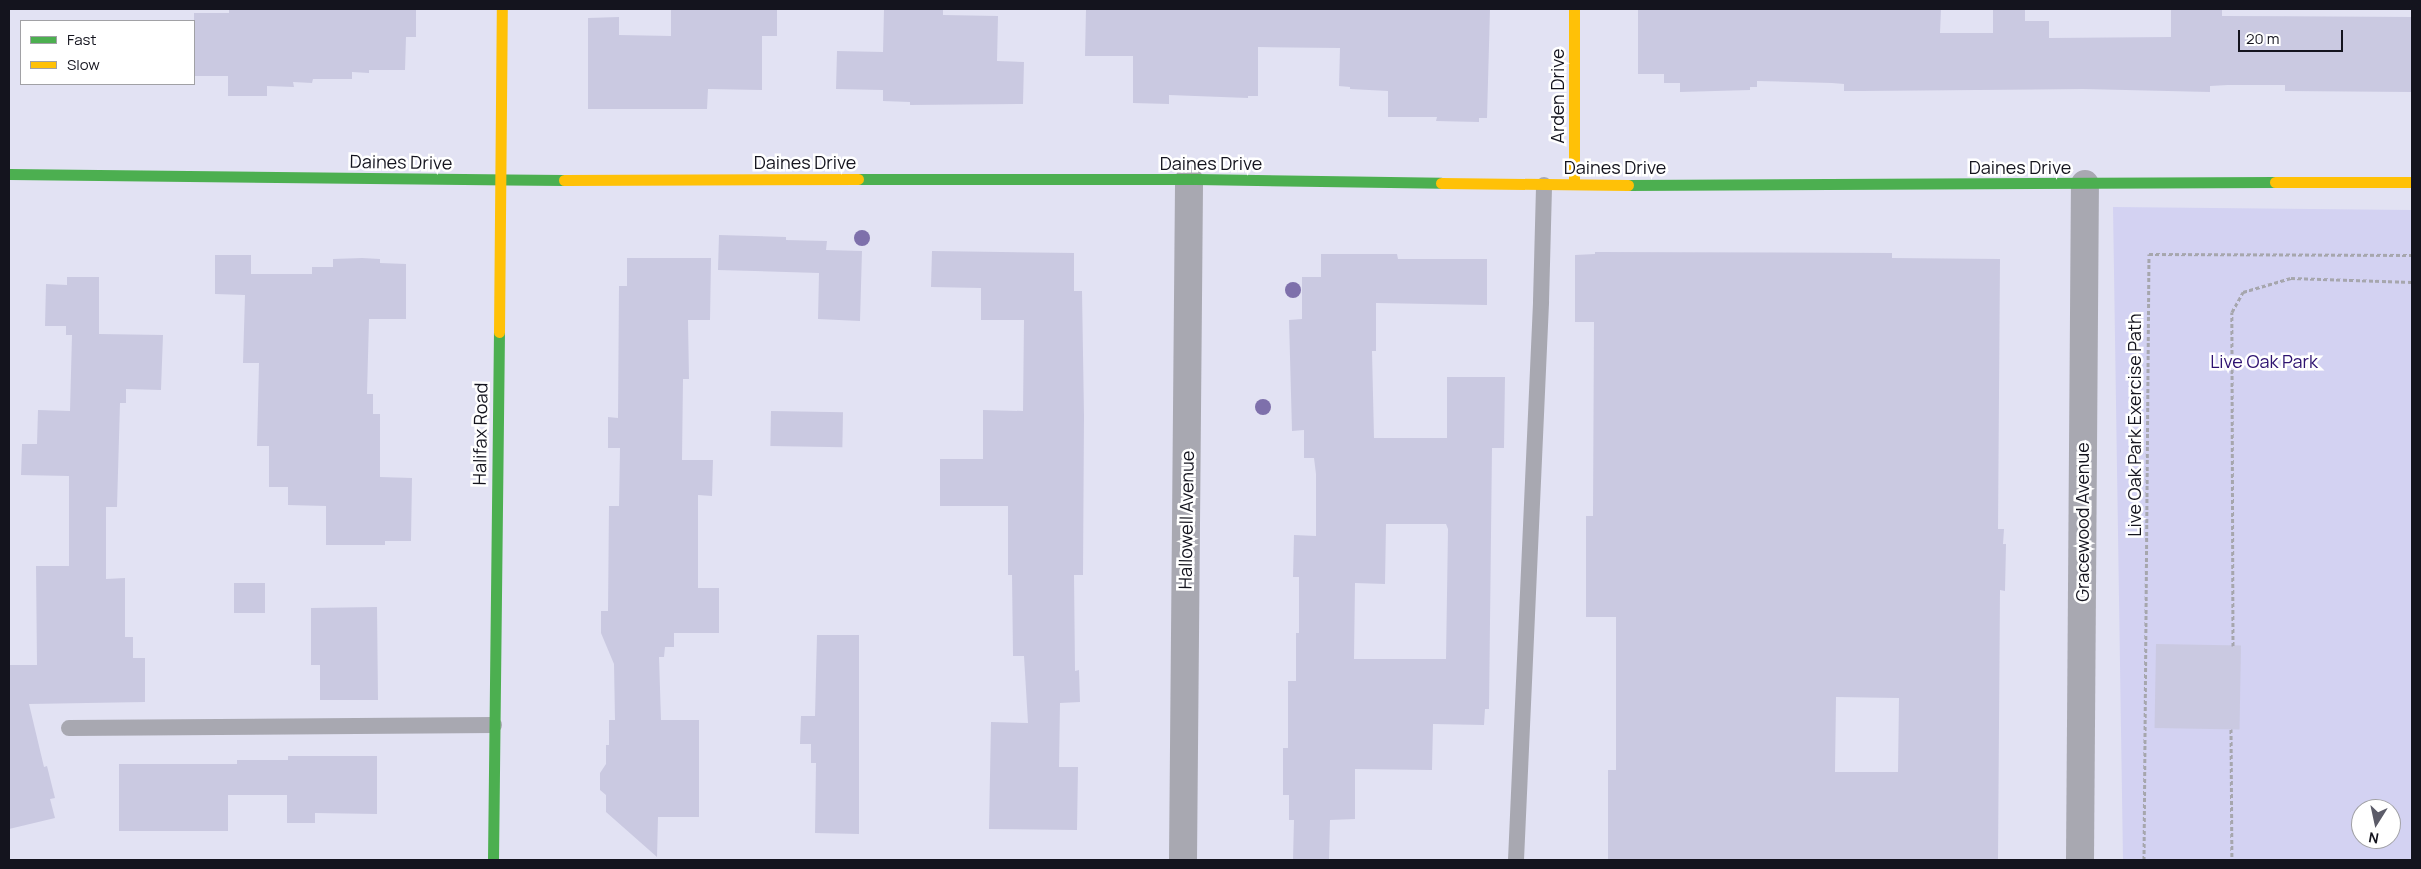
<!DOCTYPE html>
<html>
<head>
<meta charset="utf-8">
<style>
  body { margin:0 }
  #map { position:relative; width:2421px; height:869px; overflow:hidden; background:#e2e2f3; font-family:Manrope,sans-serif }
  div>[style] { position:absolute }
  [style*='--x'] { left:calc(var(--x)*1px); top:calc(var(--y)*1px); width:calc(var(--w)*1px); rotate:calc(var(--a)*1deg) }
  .green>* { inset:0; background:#d3d2f2 }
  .building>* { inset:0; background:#cac9e1; transform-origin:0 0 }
  .path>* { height:3px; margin-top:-1.5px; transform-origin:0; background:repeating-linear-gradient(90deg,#a6a6ad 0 4px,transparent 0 6.5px) }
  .lane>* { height:16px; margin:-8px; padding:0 8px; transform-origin:8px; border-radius:8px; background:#a8a8b1 }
  .street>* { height:28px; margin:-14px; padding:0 14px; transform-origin:14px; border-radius:14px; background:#a8a8b1 }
  .fast>* { height:11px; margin:-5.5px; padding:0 5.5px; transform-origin:5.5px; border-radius:5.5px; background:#4caf50 }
  .slow>* { height:11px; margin:-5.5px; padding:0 5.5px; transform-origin:5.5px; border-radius:5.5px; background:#ffc107 }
  .trees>* { width:16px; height:16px; margin:-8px; border-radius:50%; background:#7e70ab }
  span { translate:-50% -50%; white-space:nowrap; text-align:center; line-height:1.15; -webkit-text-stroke:5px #fff; paint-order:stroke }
  .street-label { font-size:18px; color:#14141e }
  .park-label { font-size:18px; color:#2d1270 }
  .frame { position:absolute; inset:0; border:10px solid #14141e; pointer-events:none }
  .legend { position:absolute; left:20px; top:20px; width:175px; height:65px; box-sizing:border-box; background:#fff; border:1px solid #a1a1a5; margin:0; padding:6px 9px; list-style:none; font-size:15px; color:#14141e }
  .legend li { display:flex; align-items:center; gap:10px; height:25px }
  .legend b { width:25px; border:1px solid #a1a1a5 }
  .north { position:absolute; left:2351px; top:799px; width:50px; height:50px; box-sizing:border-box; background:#fff; border:1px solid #a1a1a5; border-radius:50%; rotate:190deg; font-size:14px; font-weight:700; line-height:20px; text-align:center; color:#14141e }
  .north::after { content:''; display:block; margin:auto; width:18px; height:22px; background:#5c5c69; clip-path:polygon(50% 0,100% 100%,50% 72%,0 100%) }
  .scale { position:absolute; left:2238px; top:30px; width:105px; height:22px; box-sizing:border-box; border:2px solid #14141e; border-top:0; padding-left:6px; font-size:15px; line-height:18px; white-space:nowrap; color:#14141e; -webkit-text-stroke:4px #fff; paint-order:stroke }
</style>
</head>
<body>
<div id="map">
  <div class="green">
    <i style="clip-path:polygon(evenodd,2113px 207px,2412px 210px,2412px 860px,2123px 860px,2113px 207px,2361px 809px,2391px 809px,2391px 839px,2361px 839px,2361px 809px)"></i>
  </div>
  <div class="building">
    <i style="clip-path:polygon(229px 9px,416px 9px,416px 37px,406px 37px,405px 70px,369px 70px,369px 73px,352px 72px,352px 79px,313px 79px,312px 83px,293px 82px,294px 87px,267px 86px,267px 96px,228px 96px,228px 76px,194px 76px,194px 13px,229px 13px)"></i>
    <i style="clip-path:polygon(671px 9px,777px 9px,777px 36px,762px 36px,762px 90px,708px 89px,707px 109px,588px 109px,588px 18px,619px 17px,619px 35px,671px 36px)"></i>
    <i style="clip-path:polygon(884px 9px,943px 9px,943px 15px,998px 16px,997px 61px,1024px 62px,1023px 104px,910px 105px,910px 102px,883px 101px,883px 90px,836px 89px,837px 51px,883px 52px)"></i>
    <i style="clip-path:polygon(1086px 9px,1490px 9px,1487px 118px,1479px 118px,1479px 122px,1436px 121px,1437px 117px,1388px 117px,1388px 91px,1350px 89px,1350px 87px,1339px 86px,1340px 48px,1258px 47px,1258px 96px,1248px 96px,1248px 98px,1169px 95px,1169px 104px,1133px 103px,1133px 56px,1085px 56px)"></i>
    <i style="clip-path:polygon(1638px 9px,1941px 9px,1940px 33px,1993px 33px,1993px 9px,2025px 9px,2025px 21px,2049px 21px,2049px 38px,2171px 37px,2171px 9px,2222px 9px,2222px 16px,2412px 17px,2412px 92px,2285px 91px,2285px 85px,2228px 85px,2210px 86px,2210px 92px,2083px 89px,1862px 91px,1844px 91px,1844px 84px,1832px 83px,1757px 81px,1757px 87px,1750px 87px,1750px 90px,1680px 92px,1680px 83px,1664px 83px,1664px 74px,1638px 74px)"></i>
    <i style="clip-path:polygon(719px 235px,786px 237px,786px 240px,827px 241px,826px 250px,862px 251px,860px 321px,818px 319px,819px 273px,718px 270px)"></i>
    <i style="clip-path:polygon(932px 251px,1074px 253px,1074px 291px,1082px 291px,1084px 416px,1083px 575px,1074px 575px,1075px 671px,1079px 670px,1080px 702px,1060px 703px,1059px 767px,1078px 767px,1077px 830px,989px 829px,991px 722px,1028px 723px,1024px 656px,1013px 656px,1012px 575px,1008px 575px,1008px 506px,940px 506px,940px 459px,983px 459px,983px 410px,1023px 411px,1024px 320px,981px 320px,981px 288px,931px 287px)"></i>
    <i style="clip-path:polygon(evenodd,1595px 252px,1892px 253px,1892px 258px,2000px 259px,1998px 529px,2004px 529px,2003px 544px,2006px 544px,2005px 591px,2000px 590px,1998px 860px,1608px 860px,1608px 770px,1616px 770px,1616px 617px,1586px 617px,1586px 516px,1593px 516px,1594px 322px,1575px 322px,1575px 255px,1595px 254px,1595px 252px,1836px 697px,1899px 698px,1898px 772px,1835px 772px,1836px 697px)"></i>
    <i style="clip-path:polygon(evenodd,1321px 254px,1397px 254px,1398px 259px,1487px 259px,1487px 305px,1376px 303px,1376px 351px,1372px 351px,1374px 438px,1447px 438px,1447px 377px,1505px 377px,1504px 448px,1492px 448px,1489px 709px,1485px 709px,1484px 725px,1433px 724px,1432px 770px,1355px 769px,1355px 819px,1330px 820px,1329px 860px,1293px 860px,1294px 820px,1289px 820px,1289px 795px,1283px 795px,1283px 748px,1288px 748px,1288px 681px,1296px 681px,1296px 633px,1299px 633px,1299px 577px,1293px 577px,1294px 535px,1316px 536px,1316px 474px,1314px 458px,1304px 458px,1304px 430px,1292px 431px,1289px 320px,1302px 319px,1302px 277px,1321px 277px,1321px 254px,1386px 524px,1446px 524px,1448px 529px,1446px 659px,1354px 659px,1355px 583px,1385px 584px,1386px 524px)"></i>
    <i style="clip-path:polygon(215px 255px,251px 255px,251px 274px,312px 274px,312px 267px,333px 267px,333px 259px,362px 258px,380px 259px,380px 263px,406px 264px,406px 319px,369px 319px,367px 394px,373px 394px,373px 414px,380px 414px,380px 477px,412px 478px,411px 541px,385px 541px,385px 545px,326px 545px,326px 506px,288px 505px,288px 487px,269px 487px,269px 446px,257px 446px,259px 363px,243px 363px,245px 295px,215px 294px)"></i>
    <i style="clip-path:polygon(627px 258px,711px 258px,710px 320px,688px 320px,689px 379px,683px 379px,682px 460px,713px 460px,712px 496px,698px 495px,698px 588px,719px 588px,719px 633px,674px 633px,674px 647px,665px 647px,664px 657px,659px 657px,661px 720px,699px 720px,699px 817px,658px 817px,657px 857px,606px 812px,606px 795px,600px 790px,600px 773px,606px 764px,606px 745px,609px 745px,609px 720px,615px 720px,614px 664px,601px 633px,601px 611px,608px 611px,609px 506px,619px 506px,620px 448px,608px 448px,608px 417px,618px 418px,619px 286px,627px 286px)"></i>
    <i style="clip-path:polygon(67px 277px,99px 277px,99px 334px,163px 335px,161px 390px,126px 389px,126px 403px,120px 403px,117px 507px,106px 507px,106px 579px,125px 578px,125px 637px,133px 637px,133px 658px,145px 658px,145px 702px,29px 704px,44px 767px,47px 766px,55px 798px,50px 799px,55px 818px,9px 829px,9px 665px,37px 665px,36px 566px,69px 566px,69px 476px,21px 475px,22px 444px,37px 444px,38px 410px,70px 411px,72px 335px,66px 335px,66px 326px,45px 326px,46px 284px,67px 285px)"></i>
    <i style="left:771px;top:411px;width:72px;height:35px;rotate:1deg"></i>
    <i style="left:234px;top:583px;width:31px;height:30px"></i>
    <i style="clip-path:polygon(377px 607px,378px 700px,320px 700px,320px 665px,311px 665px,311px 608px)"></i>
    <i style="clip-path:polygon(817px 635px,859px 635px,859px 834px,815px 833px,816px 763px,811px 763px,811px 744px,800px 744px,801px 716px,815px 716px)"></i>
    <i style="left:2156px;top:644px;width:85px;height:84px;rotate:1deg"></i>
    <i style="clip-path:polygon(288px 756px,377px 756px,377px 814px,315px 813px,315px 823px,287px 823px,287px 795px,228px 795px,228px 831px,119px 831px,119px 764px,237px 764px,237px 760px,288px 760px)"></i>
  </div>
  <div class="path">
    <i style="--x:2233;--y:646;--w:334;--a:-90.2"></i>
    <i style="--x:2232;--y:312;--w:23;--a:-61"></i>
    <i style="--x:2243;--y:292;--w:50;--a:-16.3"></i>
    <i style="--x:2291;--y:278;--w:121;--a:1.9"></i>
    <i style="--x:2231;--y:729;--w:131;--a:89.6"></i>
    <i style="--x:2144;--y:860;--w:606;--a:-89.53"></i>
    <i style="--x:2149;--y:254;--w:263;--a:0.2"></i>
  </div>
  <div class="lane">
    <i style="--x:69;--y:728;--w:425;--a:-0.4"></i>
    <i style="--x:1516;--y:860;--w:559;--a:-87.43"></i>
    <i style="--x:1541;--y:302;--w:117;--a:-88.5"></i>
  </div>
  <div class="street">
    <i style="--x:1183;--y:860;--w:680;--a:-89.49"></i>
    <i style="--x:2080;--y:860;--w:676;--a:-89.58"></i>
  </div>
  <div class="fast">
    <i style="--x:9;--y:174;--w:555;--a:0.62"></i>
    <i style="--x:858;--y:179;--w:338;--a:0"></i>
    <i style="--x:1196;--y:179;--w:245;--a:0.9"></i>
    <i style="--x:1628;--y:185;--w:647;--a:-0.27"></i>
    <i style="--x:493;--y:860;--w:528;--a:-89.35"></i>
  </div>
  <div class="slow">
    <i style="--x:1574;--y:9;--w:175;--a:90"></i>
    <i style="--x:564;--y:180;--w:294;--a:-0.2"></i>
    <i style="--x:2275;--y:182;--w:137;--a:0"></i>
    <i style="--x:1441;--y:183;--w:187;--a:0.6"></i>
    <i style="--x:499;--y:332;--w:323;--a:-89.5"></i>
  </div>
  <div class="trees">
    <i style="left:862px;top:238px"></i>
    <i style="left:1293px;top:290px"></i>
    <i style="left:1263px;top:407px"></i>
  </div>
  <div class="street-label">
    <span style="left:1557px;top:96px;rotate:-90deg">Arden Drive</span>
    <span style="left:401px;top:162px;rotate:1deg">Daines Drive</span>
    <span style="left:805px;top:162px">Daines Drive</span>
    <span style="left:1211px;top:163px">Daines Drive</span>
    <span style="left:1615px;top:167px">Daines Drive</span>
    <span style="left:2020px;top:167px">Daines Drive</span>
    <span style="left:2134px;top:425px;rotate:-90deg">Live Oak Park Exercise Path</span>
    <span style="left:480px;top:434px;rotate:-89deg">Halifax Road</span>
    <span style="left:1186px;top:520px;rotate:-89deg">Hallowell Avenue</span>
    <span style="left:2082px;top:522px;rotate:-90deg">Gracewood Avenue</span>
  </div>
  <div class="park-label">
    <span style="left:2264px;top:361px">Live Oak Park</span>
  </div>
  <div class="frame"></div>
  <ul class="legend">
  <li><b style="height:6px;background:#4caf50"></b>Fast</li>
  <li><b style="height:6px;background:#ffc107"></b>Slow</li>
  </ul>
  <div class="north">N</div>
  <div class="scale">20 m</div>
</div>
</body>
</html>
